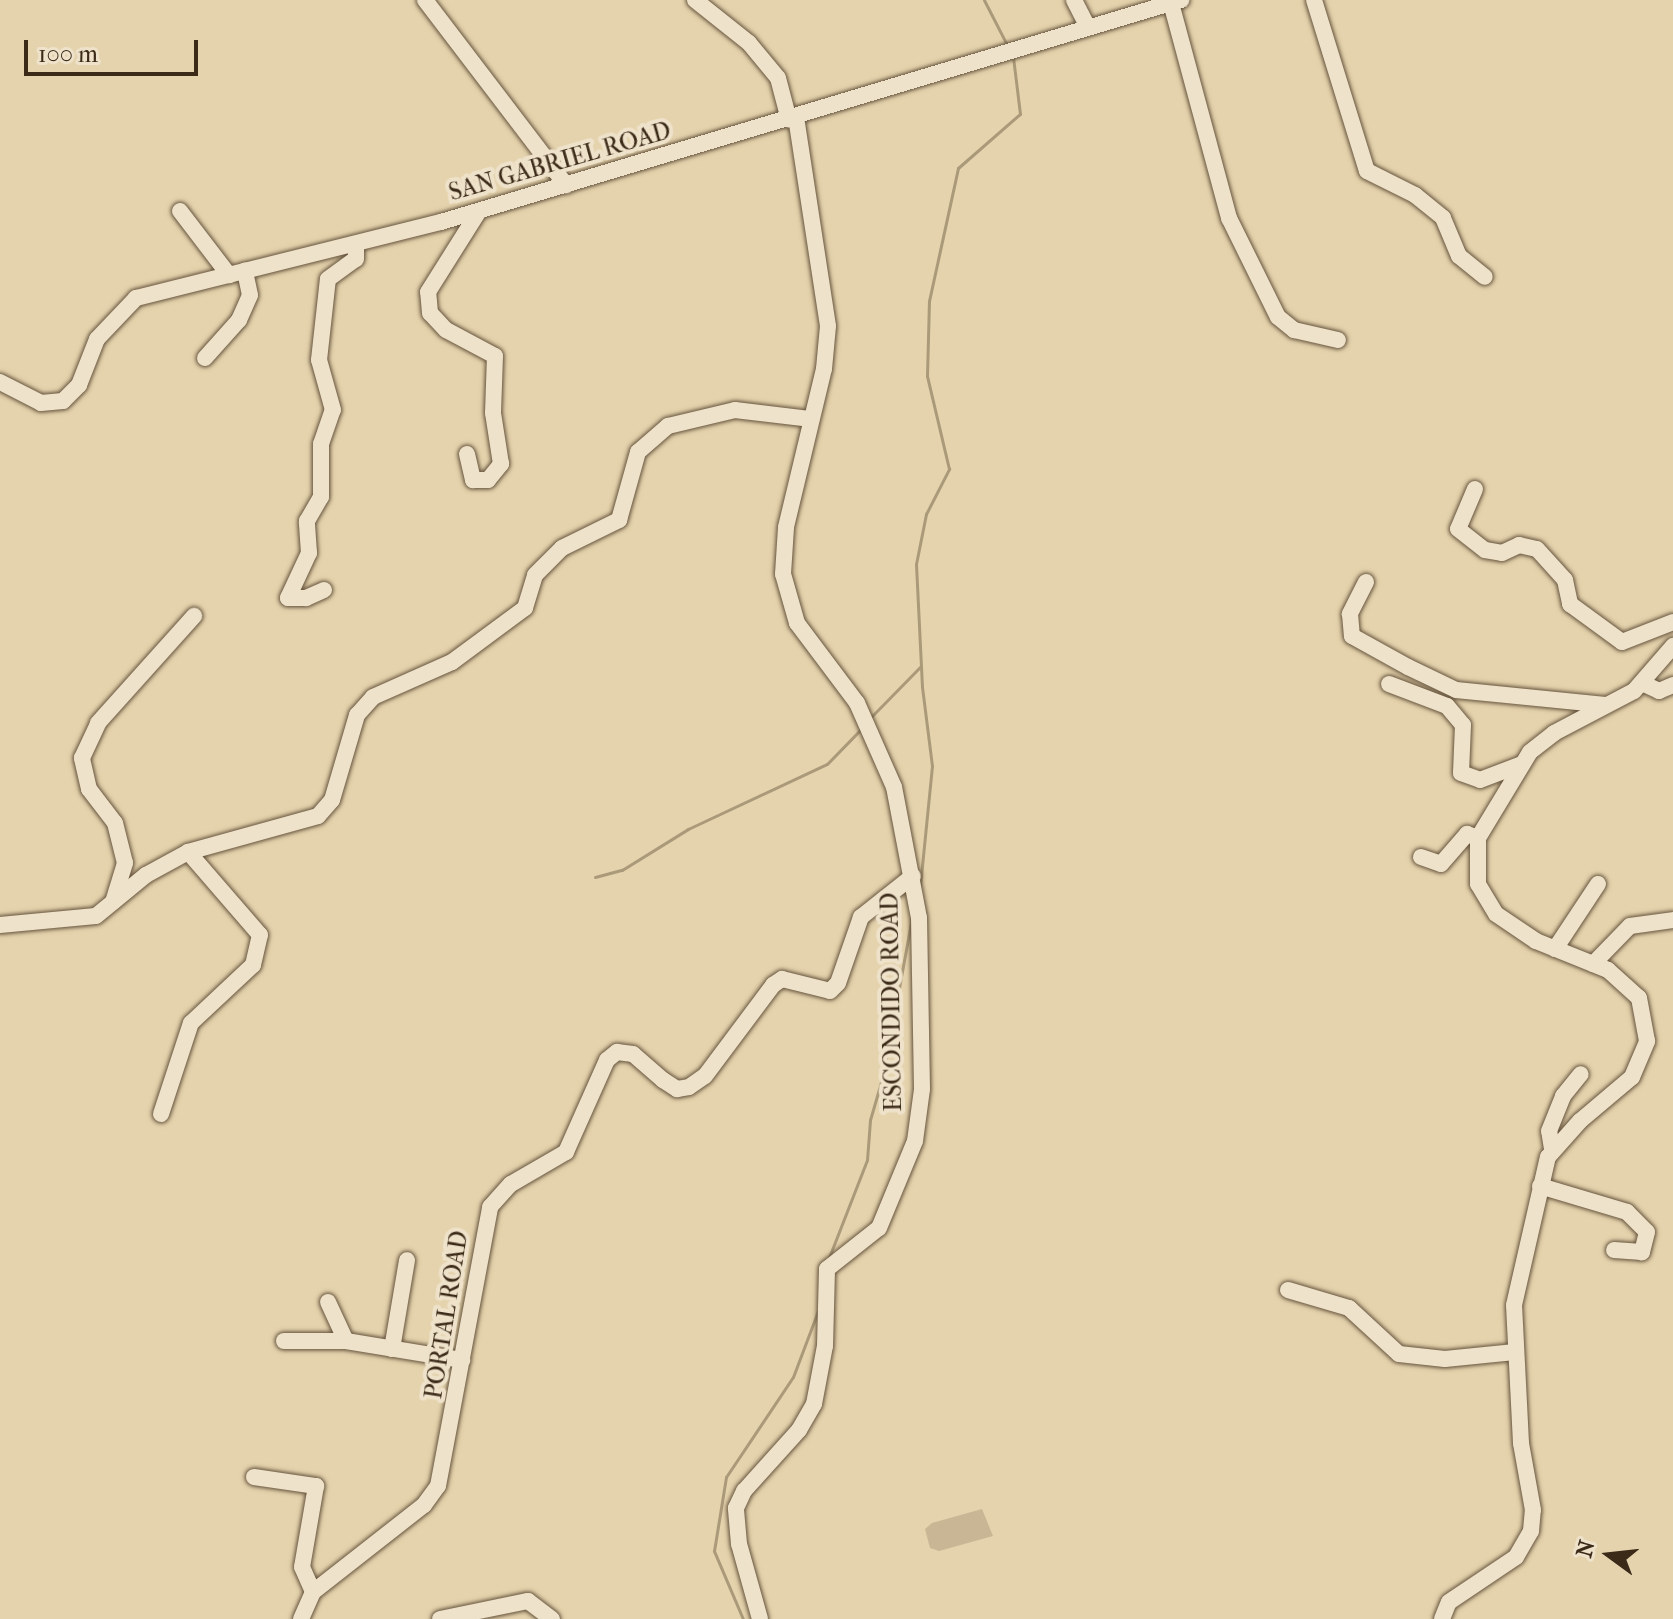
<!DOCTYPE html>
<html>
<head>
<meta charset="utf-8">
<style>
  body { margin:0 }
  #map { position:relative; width:1673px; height:1619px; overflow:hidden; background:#e5d3ad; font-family:"IM FELL French Canon",serif }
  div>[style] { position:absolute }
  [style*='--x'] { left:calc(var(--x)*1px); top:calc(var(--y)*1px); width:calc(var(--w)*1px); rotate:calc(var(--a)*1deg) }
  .green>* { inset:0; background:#c8b694 }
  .stream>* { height:3px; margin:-1.5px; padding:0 1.5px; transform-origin:1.5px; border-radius:1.5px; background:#ab9a7a }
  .roads { filter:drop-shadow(0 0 2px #66543d) drop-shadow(0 0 2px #66543d) }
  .minor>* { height:16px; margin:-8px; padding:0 8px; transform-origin:8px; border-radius:8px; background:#eee2ca }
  span { translate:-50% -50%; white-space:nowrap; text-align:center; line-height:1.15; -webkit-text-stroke:8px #eee2ca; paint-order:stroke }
  .street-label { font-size:24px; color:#3b2a18 }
  .north { position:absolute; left:1569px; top:1515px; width:80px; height:80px; -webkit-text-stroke:6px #eee2ca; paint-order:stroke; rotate:285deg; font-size:22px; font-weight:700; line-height:32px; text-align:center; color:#3b2a18 }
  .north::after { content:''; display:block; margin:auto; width:28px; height:36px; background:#3b2a18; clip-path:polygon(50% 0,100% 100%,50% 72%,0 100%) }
  .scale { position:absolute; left:24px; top:40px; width:174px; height:36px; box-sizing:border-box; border:4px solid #3b2a18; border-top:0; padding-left:10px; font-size:24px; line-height:28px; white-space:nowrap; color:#3b2a18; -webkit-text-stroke:6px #eee2ca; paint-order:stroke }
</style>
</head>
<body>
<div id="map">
  <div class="green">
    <i style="clip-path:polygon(982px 1509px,993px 1536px,939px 1551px,930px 1548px,925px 1529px,932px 1523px)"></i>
  </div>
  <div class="stream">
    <i style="--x:984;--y:0;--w:53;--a:62.9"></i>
    <i style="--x:871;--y:717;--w:71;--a:-45.6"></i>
    <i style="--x:595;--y:877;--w:28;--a:-15"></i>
    <i style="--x:622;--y:870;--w:78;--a:-31.8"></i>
    <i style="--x:688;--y:829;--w:153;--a:-25.1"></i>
    <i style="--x:827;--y:764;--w:49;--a:-45.8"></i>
    <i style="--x:920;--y:886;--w:121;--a:-84.3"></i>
    <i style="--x:932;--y:766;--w:80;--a:-97.2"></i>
    <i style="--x:922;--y:687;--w:123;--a:-92.8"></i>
    <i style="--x:916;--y:564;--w:51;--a:-78.7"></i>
    <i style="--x:926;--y:514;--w:51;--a:-62.9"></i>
    <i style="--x:949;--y:469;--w:96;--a:-103.3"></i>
    <i style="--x:927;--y:376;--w:75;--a:-88.5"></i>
    <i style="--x:929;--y:301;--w:136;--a:-77.7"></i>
    <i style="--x:958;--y:168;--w:82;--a:-41.1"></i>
    <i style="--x:1020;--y:114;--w:57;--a:-97"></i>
    <i style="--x:828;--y:1260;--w:107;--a:-68.7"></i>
    <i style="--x:867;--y:1160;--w:40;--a:-85.7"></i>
    <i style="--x:870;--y:1120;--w:47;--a:-73.9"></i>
    <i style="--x:883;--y:1075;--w:161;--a:-79.6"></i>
    <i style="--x:743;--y:1619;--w:74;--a:-113.1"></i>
    <i style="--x:714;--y:1551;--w:75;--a:-80.8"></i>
    <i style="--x:726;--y:1477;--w:120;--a:-56.2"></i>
    <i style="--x:793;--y:1377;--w:71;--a:-69.3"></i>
  </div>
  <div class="roads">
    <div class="minor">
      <i style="--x:425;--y:0;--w:233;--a:52.7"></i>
      <i style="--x:695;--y:0;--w:69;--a:38.5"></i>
      <i style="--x:749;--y:43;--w:45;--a:50.4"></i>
      <i style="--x:778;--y:78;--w:43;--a:75.3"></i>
      <i style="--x:1074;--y:0;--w:31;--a:63"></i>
      <i style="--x:1314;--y:0;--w:179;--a:72.8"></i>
      <i style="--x:1367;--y:171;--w:54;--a:26.6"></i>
      <i style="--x:1415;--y:195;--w:36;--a:39"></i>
      <i style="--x:1443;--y:218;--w:41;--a:67.2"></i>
      <i style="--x:1459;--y:256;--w:33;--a:39"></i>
      <i style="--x:1171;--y:3;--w:223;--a:74.9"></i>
      <i style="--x:1229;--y:218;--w:110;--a:63.7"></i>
      <i style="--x:1278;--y:317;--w:21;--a:39"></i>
      <i style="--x:1294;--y:330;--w:45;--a:12.8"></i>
      <i style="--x:180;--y:211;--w:81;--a:52.6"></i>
      <i style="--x:205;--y:358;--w:51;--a:-48.2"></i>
      <i style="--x:239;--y:320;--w:27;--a:-66"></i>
      <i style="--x:250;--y:295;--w:25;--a:-102"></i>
      <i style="--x:0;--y:382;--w:46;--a:27.1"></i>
      <i style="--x:41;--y:403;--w:22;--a:-5"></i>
      <i style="--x:63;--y:401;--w:23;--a:-45"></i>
      <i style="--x:79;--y:385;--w:49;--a:-68.6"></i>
      <i style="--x:97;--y:339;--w:57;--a:-46.4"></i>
      <i style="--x:136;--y:298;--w:314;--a:-14"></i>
      <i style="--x:441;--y:222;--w:773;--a:-16.7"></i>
      <i style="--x:467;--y:454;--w:27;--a:77"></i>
      <i style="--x:473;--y:480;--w:15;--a:0"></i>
      <i style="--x:488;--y:480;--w:21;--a:-51"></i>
      <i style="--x:501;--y:464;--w:52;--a:-98.9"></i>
      <i style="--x:493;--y:413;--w:57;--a:-88"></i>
      <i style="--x:495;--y:356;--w:55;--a:-152"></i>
      <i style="--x:446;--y:330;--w:23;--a:-133"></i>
      <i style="--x:430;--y:313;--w:21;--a:-95"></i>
      <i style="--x:428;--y:292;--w:96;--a:-57.8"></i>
      <i style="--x:1475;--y:489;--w:43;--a:113"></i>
      <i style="--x:1458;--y:529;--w:34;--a:38"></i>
      <i style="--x:1485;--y:550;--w:17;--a:10"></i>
      <i style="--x:1502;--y:553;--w:19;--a:-25"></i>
      <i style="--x:1519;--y:545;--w:18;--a:13"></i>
      <i style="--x:1537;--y:549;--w:42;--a:47.9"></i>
      <i style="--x:1565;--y:580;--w:25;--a:78"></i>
      <i style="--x:1570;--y:604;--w:64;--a:36.2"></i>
      <i style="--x:1622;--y:642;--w:55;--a:-21.4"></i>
      <i style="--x:1366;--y:582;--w:36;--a:117"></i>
      <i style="--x:1350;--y:614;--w:22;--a:85"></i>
      <i style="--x:1352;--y:636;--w:64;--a:29"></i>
      <i style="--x:1408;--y:667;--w:53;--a:25.6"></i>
      <i style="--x:1456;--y:690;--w:150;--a:5.7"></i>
      <i style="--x:324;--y:590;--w:20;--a:156"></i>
      <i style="--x:306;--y:598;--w:18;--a:180"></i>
      <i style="--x:288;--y:598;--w:50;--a:-65"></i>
      <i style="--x:309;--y:553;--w:32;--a:-94"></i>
      <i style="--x:307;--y:521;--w:28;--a:-60"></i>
      <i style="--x:321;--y:497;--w:53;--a:-90"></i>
      <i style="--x:321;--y:444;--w:36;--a:-71"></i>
      <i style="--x:333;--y:410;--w:52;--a:-105.6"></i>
      <i style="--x:319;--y:360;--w:81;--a:-83.7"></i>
      <i style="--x:328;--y:279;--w:34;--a:-36"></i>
      <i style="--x:356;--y:259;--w:15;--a:-90"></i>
      <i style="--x:1642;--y:683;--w:19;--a:25"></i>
      <i style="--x:1659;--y:691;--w:15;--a:-23"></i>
      <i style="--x:1389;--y:684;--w:62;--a:20.8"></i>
      <i style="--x:1447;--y:706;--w:25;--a:50"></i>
      <i style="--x:1463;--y:725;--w:48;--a:92.4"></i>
      <i style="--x:1461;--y:773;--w:20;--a:20"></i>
      <i style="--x:1480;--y:780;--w:45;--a:-20.9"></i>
      <i style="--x:1421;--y:857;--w:21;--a:19"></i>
      <i style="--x:1441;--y:864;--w:40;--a:-49"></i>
      <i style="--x:1467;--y:834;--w:12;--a:20"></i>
      <i style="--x:113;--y:902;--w:41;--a:-72.9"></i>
      <i style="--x:125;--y:863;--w:41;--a:-104"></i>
      <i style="--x:115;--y:823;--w:43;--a:-127.4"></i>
      <i style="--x:89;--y:789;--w:32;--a:-103"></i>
      <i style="--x:82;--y:758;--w:38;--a:-65"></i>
      <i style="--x:98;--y:723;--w:144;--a:-48.1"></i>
      <i style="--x:0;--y:925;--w:96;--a:-5.4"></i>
      <i style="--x:96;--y:916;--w:65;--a:-39.4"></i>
      <i style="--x:146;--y:875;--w:48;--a:-28.7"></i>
      <i style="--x:188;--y:852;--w:135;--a:-15.5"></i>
      <i style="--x:318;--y:816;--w:21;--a:-49"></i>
      <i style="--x:332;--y:800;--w:89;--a:-73.6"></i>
      <i style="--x:357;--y:715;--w:24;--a:-48"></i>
      <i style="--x:373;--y:697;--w:86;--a:-23.9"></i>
      <i style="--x:452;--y:662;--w:91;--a:-36.5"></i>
      <i style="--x:525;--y:608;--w:34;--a:-73"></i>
      <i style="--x:535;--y:575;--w:38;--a:-45"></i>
      <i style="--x:562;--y:548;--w:64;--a:-26.2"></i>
      <i style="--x:619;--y:520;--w:71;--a:-74.4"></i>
      <i style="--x:638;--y:452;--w:40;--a:-41"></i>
      <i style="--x:668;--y:426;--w:69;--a:-13.4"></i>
      <i style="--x:735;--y:410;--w:77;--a:6.8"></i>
      <i style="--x:1555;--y:949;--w:78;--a:-56.5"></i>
      <i style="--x:1593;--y:964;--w:53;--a:-45.8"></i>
      <i style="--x:1630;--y:926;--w:43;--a:-7.9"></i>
      <i style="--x:161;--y:1114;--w:96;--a:-71.8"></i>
      <i style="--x:191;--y:1023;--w:85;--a:-43.1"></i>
      <i style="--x:253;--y:965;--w:31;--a:-77"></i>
      <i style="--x:260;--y:935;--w:110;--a:-130.9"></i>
      <i style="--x:1552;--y:1149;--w:18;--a:-99"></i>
      <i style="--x:1549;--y:1131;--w:38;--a:-68"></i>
      <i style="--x:1563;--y:1096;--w:28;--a:-51"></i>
      <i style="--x:1540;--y:1186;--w:91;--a:16.6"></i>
      <i style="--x:1627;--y:1212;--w:28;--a:45"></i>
      <i style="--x:1647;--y:1232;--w:21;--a:104"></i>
      <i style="--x:1642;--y:1252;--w:28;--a:-176"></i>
      <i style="--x:1288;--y:1290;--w:64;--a:16.4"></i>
      <i style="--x:1349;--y:1308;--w:68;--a:42.6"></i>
      <i style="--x:1399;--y:1354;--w:46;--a:6.2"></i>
      <i style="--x:1445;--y:1359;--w:70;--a:-5.7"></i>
      <i style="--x:328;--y:1302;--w:43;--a:65.2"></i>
      <i style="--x:284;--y:1341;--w:62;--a:0"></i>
      <i style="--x:346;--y:1341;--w:118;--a:9.3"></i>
      <i style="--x:392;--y:1349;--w:90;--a:-80.4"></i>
      <i style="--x:254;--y:1477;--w:63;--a:8.3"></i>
      <i style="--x:316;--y:1486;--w:82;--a:99.8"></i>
      <i style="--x:302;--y:1567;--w:27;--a:66"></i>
      <i style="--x:301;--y:1619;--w:30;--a:-66"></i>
      <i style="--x:313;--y:1592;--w:141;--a:-38.1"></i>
      <i style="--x:424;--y:1505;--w:24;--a:-54"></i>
      <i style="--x:438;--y:1486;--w:284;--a:-79.4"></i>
      <i style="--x:490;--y:1207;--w:31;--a:-48"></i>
      <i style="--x:511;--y:1184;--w:64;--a:-30.2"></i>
      <i style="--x:566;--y:1152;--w:101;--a:-66"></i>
      <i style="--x:607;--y:1060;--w:13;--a:-39"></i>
      <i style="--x:617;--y:1052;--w:16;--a:7"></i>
      <i style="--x:633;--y:1054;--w:40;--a:41"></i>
      <i style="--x:663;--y:1080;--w:17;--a:33"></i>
      <i style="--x:677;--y:1089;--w:12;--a:-9"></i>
      <i style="--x:689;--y:1087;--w:19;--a:-35"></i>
      <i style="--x:705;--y:1076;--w:114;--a:-53.2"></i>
      <i style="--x:773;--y:985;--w:11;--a:-34"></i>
      <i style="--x:782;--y:979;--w:49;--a:14"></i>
      <i style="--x:830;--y:991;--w:11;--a:-45"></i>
      <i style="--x:838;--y:983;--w:70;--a:-70.8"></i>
      <i style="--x:861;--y:917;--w:66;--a:-38.3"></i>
      <i style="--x:440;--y:1619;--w:90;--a:-11.6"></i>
      <i style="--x:528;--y:1601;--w:30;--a:37"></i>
      <i style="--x:760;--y:1619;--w:78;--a:-105.6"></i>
      <i style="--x:739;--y:1544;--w:36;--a:-95"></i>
      <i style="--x:736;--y:1508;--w:19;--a:-65"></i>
      <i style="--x:744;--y:1491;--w:82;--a:-48"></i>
      <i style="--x:799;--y:1430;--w:30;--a:-60"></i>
      <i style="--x:814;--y:1404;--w:59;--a:-79.3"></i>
      <i style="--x:825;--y:1346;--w:77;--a:-88.5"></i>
      <i style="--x:827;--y:1269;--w:66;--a:-38.3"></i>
      <i style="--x:879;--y:1228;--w:94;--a:-67.5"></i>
      <i style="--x:915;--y:1141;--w:52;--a:-82.3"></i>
      <i style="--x:922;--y:1089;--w:171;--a:-91"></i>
      <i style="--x:919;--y:918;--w:133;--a:-100.8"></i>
      <i style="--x:894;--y:787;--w:92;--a:-113.8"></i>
      <i style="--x:857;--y:703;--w:100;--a:-126.9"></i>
      <i style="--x:797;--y:623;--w:51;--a:-105.9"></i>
      <i style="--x:783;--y:574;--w:47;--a:-86.3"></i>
      <i style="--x:786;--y:527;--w:163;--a:-76.5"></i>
      <i style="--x:824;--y:369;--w:43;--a:-84.7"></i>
      <i style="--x:828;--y:326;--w:210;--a:-98.7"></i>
      <i style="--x:1442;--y:1619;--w:18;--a:-68"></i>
      <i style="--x:1449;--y:1602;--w:81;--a:-33.9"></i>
      <i style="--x:1516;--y:1557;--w:30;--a:-60"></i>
      <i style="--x:1531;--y:1531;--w:21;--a:-85"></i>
      <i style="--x:1533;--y:1510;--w:68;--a:-100.2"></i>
      <i style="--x:1521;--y:1443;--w:138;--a:-92.9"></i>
      <i style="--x:1514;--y:1305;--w:152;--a:-77.1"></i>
      <i style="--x:1548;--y:1157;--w:48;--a:-48.4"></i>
      <i style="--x:1580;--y:1121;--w:68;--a:-40.2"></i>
      <i style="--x:1632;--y:1077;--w:39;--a:-67"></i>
      <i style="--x:1647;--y:1041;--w:44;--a:-100.5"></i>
      <i style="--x:1639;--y:998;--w:42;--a:-137.9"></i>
      <i style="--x:1608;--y:970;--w:78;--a:-158.1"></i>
      <i style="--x:1536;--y:941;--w:48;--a:-146"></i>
      <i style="--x:1496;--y:914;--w:35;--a:-121"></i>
      <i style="--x:1478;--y:884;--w:46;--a:-90"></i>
      <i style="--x:1478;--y:838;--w:100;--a:-58.8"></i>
      <i style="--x:1530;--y:752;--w:31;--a:-38"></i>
      <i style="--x:1554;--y:733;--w:90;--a:-27.7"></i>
      <i style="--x:1634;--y:691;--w:60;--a:-49.1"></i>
    </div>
  </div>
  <div class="street-label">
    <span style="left:560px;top:162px;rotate:-16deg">SAN GABRIEL ROAD</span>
    <span style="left:892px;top:1002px;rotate:-91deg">ESCONDIDO ROAD</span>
    <span style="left:447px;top:1315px;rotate:-81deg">PORTAL ROAD</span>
  </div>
  <div class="north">N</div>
  <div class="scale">100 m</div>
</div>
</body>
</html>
